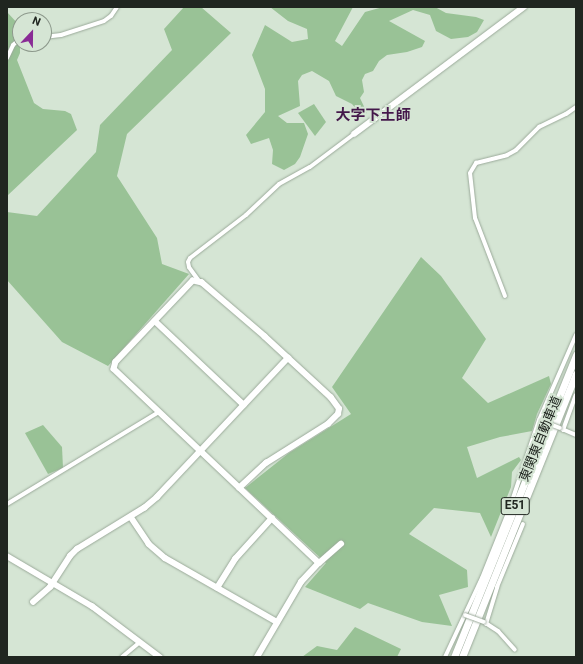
<!DOCTYPE html>
<html>
<head>
<meta charset="utf-8">
<style>
  body { margin:0 }
  #map { position:relative; width:583px; height:664px; overflow:hidden; background:#d5e5d4; font-family:Roboto,"Noto Sans JP",sans-serif }
  div>[style] { position:absolute }
  [style*='--x'] { left:calc(var(--x)*1px); top:calc(var(--y)*1px); width:calc(var(--w)*1px); rotate:calc(var(--a)*1deg) }
  .green>* { inset:0; background:#99c296 }
  .roads { filter:drop-shadow(0 0 1px #9baa9a) drop-shadow(0 0 1px #9baa9a) }
  .street>* { height:4px; margin:-2px; padding:0 2px; transform-origin:2px; border-radius:2px; background:#fff }
  .secondary>* { height:5.5px; margin:-2.75px; padding:0 2.75px; transform-origin:2.75px; border-radius:2.75px; background:#fff }
  .highway>* { height:7px; margin:-3.5px; padding:0 3.5px; transform-origin:3.5px; border-radius:3.5px; background:#fff }
  .bridges { filter:drop-shadow(0 0 1px #9baa9a) drop-shadow(0 0 1px #9baa9a) }
  .street-bridge>* { height:4px; margin:-2px; padding:0 2px; transform-origin:2px; border-radius:2px; background:#fff }
  span { translate:-50% -50%; white-space:nowrap; text-align:center; line-height:1.15; -webkit-text-stroke:4px #d5e5d4; paint-order:stroke }
  .shield-label span { padding:1px 3px; background:#d5e5d4; border:1px solid; border-radius:3px; -webkit-text-stroke-width:0 }
  .shield-label { font-size:12px; color:#202620; font-weight:700 }
  .street-label { font-size:13px; color:#202620 }
  .quarter-label { font-size:15px; color:#44184a; font-weight:700 }
  .frame { position:absolute; inset:0; border:8px solid #202620; pointer-events:none }
  .north { position:absolute; left:12px; top:12px; width:40px; height:40px; box-sizing:border-box; background:#d5e5d4; border:1px solid #8d998c; border-radius:50%; rotate:22deg; font-size:11px; font-weight:700; line-height:16px; text-align:center; color:#202620 }
  .north::after { content:''; display:block; margin:auto; width:14px; height:18px; background:#892b95; clip-path:polygon(50% 0,100% 100%,50% 72%,0 100%) }
</style>
</head>
<body>
<div id="map">
  <div class="green">
    <i style="clip-path:polygon(184px 7px,201px 7px,231px 33px,127px 134px,117px 176px,157px 238px,162px 264px,189px 274px,108px 366px,62px 342px,7px 280px,7px 212px,37px 216px,96px 152px,100px 125px,172px 50px,164px 29px)"></i>
    <i style="clip-path:polygon(270px 7px,353px 7px,335px 41px,342px 46px,365px 12px,383px 7px,435px 7px,446px 13px,476px 17px,484px 20px,477px 32px,468px 37px,451px 39px,436px 31px,430px 15px,413px 10px,389px 21px,425px 41px,422px 47px,407px 52px,387px 55px,379px 61px,373px 71px,365px 74px,362px 80px,364px 92px,360px 98px,367px 113px,362px 116px,352px 104px,336px 96px,329px 81px,312px 71px,302px 75px,298px 81px,300px 106px,278px 116px,287px 123px,304px 123px,308px 134px,300px 157px,295px 164px,284px 170px,272px 164px,273px 150px,269px 138px,251px 144px,246px 135px,265px 112px,265px 89px,252px 55px,265px 25px,292px 42px,308px 39px,307px 29px,288px 21px)"></i>
    <i style="clip-path:polygon(7px 12px,20px 26px,20px 53px,17px 60px,34px 103px,43px 109px,65px 111px,71px 114px,77px 130px,7px 196px)"></i>
    <i style="clip-path:polygon(314px 104px,326px 122px,315px 136px,298px 113px)"></i>
    <i style="clip-path:polygon(421px 257px,441px 276px,486px 339px,462px 378px,488px 403px,549px 376px,551px 384px,537px 414px,532px 431px,500px 437px,467px 447px,477px 478px,519px 457px,521px 460px,512px 472px,511px 487px,491px 537px,480px 513px,434px 508px,409px 534px,467px 570px,468px 587px,439px 595px,452px 626px,422px 622px,368px 603px,360px 609px,305px 587px,326px 563px,245px 488px,289px 453px,351px 414px,332px 387px)"></i>
    <i style="clip-path:polygon(43px 425px,62px 447px,63px 468px,48px 474px,25px 433px)"></i>
    <i style="clip-path:polygon(355px 627px,401px 649px,397px 657px,302px 657px,317px 646px,337px 650px)"></i>
  </div>
  <div class="roads">
    <div class="street">
      <i style="--x:44;--y:37;--w:17;--a:-7"></i>
      <i style="--x:61;--y:35;--w:45;--a:-18"></i>
      <i style="--x:104;--y:21;--w:9;--a:-36"></i>
      <i style="--x:111;--y:16;--w:11;--a:-56"></i>
      <i style="--x:7;--y:58;--w:14;--a:-65"></i>
      <i style="--x:13;--y:45;--w:9;--a:-41"></i>
      <i style="--x:199;--y:281;--w:17;--a:-126"></i>
      <i style="--x:189;--y:267;--w:5;--a:-101"></i>
      <i style="--x:188;--y:262;--w:4;--a:-63"></i>
      <i style="--x:190;--y:258;--w:71;--a:-37.5"></i>
      <i style="--x:246;--y:215;--w:45;--a:-43.2"></i>
      <i style="--x:279;--y:184;--w:35;--a:-29"></i>
      <i style="--x:310;--y:167;--w:55;--a:-36.9"></i>
      <i style="--x:505;--y:296;--w:84;--a:-111"></i>
      <i style="--x:475;--y:218;--w:45;--a:-96.3"></i>
      <i style="--x:470;--y:173;--w:12;--a:-59"></i>
      <i style="--x:476;--y:163;--w:32;--a:-14"></i>
      <i style="--x:507;--y:155;--w:10;--a:-29"></i>
      <i style="--x:516;--y:150;--w:33;--a:-45"></i>
      <i style="--x:539;--y:127;--w:30;--a:-26"></i>
      <i style="--x:566;--y:114;--w:12;--a:-35"></i>
      <i style="--x:562;--y:429;--w:15;--a:23"></i>
      <i style="--x:563;--y:430;--w:37;--a:-70"></i>
      <i style="--x:7;--y:504;--w:178;--a:-31.2"></i>
      <i style="--x:484;--y:622;--w:17;--a:33"></i>
      <i style="--x:498;--y:631;--w:25;--a:48"></i>
      <i style="--x:486;--y:624;--w:39;--a:-73"></i>
      <i style="--x:497;--y:587;--w:68;--a:-67.6"></i>
      <i style="--x:122;--y:657;--w:23;--a:-40"></i>
      <i style="--x:445;--y:657;--w:87;--a:-64.9"></i>
      <i style="--x:482;--y:578;--w:70;--a:-68.2"></i>
      <i style="--x:508;--y:513;--w:98;--a:-71.6"></i>
      <i style="--x:539;--y:420;--w:93;--a:-66.5"></i>
    </div>
    <div class="secondary">
      <i style="--x:354;--y:134;--w:212;--a:-36.8"></i>
      <i style="--x:155;--y:321;--w:122;--a:43.3"></i>
      <i style="--x:239;--y:488;--w:37;--a:-43"></i>
      <i style="--x:266;--y:463;--w:73;--a:-32.2"></i>
      <i style="--x:328;--y:424;--w:14;--a:-45"></i>
      <i style="--x:338;--y:414;--w:5;--a:-79"></i>
      <i style="--x:339;--y:409;--w:14;--a:-126"></i>
      <i style="--x:331;--y:398;--w:90;--a:-137.3"></i>
      <i style="--x:265;--y:337;--w:83;--a:-139.4"></i>
      <i style="--x:202;--y:283;--w:9;--a:-167"></i>
      <i style="--x:193;--y:281;--w:112;--a:133.5"></i>
      <i style="--x:116;--y:362;--w:7;--a:106"></i>
      <i style="--x:114;--y:369;--w:282;--a:43.4"></i>
      <i style="--x:131;--y:517;--w:32;--a:56"></i>
      <i style="--x:149;--y:544;--w:21;--a:41"></i>
      <i style="--x:165;--y:558;--w:129;--a:29.7"></i>
      <i style="--x:7;--y:556;--w:99;--a:30.5"></i>
      <i style="--x:92;--y:606;--w:85;--a:36.9"></i>
      <i style="--x:217;--y:588;--w:34;--a:-58"></i>
      <i style="--x:235;--y:559;--w:55;--a:-47.9"></i>
      <i style="--x:33;--y:602;--w:23;--a:-41"></i>
      <i style="--x:50;--y:587;--w:37;--a:-57"></i>
      <i style="--x:70;--y:556;--w:10;--a:-45"></i>
      <i style="--x:77;--y:549;--w:79;--a:-31.5"></i>
      <i style="--x:144;--y:508;--w:17;--a:-40"></i>
      <i style="--x:157;--y:497;--w:191;--a:-46.7"></i>
      <i style="--x:257;--y:657;--w:87;--a:-59.6"></i>
      <i style="--x:301;--y:582;--w:26;--a:-47"></i>
      <i style="--x:319;--y:563;--w:29;--a:-41"></i>
    </div>
    <div class="highway">
      <i style="--x:454;--y:657;--w:326;--a:-68"></i>
      <i style="--x:462;--y:657;--w:305;--a:-68.1"></i>
    </div>
  </div>
  <div class="bridges">
    <div class="street-bridge">
      <i style="--x:542;--y:421;--w:19;--a:21"></i>
      <i style="--x:465;--y:615;--w:20;--a:20"></i>
    </div>
  </div>
  <div class="shield-label">
    <span style="left:515px;top:506px">E51</span>
  </div>
  <div class="street-label">
    <span style="left:541px;top:439px;rotate:-68deg">東関東自動車道</span>
  </div>
  <div class="quarter-label">
    <span style="left:373px;top:116px">大字下土師</span>
  </div>
  <div class="frame"></div>
  <div class="north">N</div>
</div>
</body>
</html>
